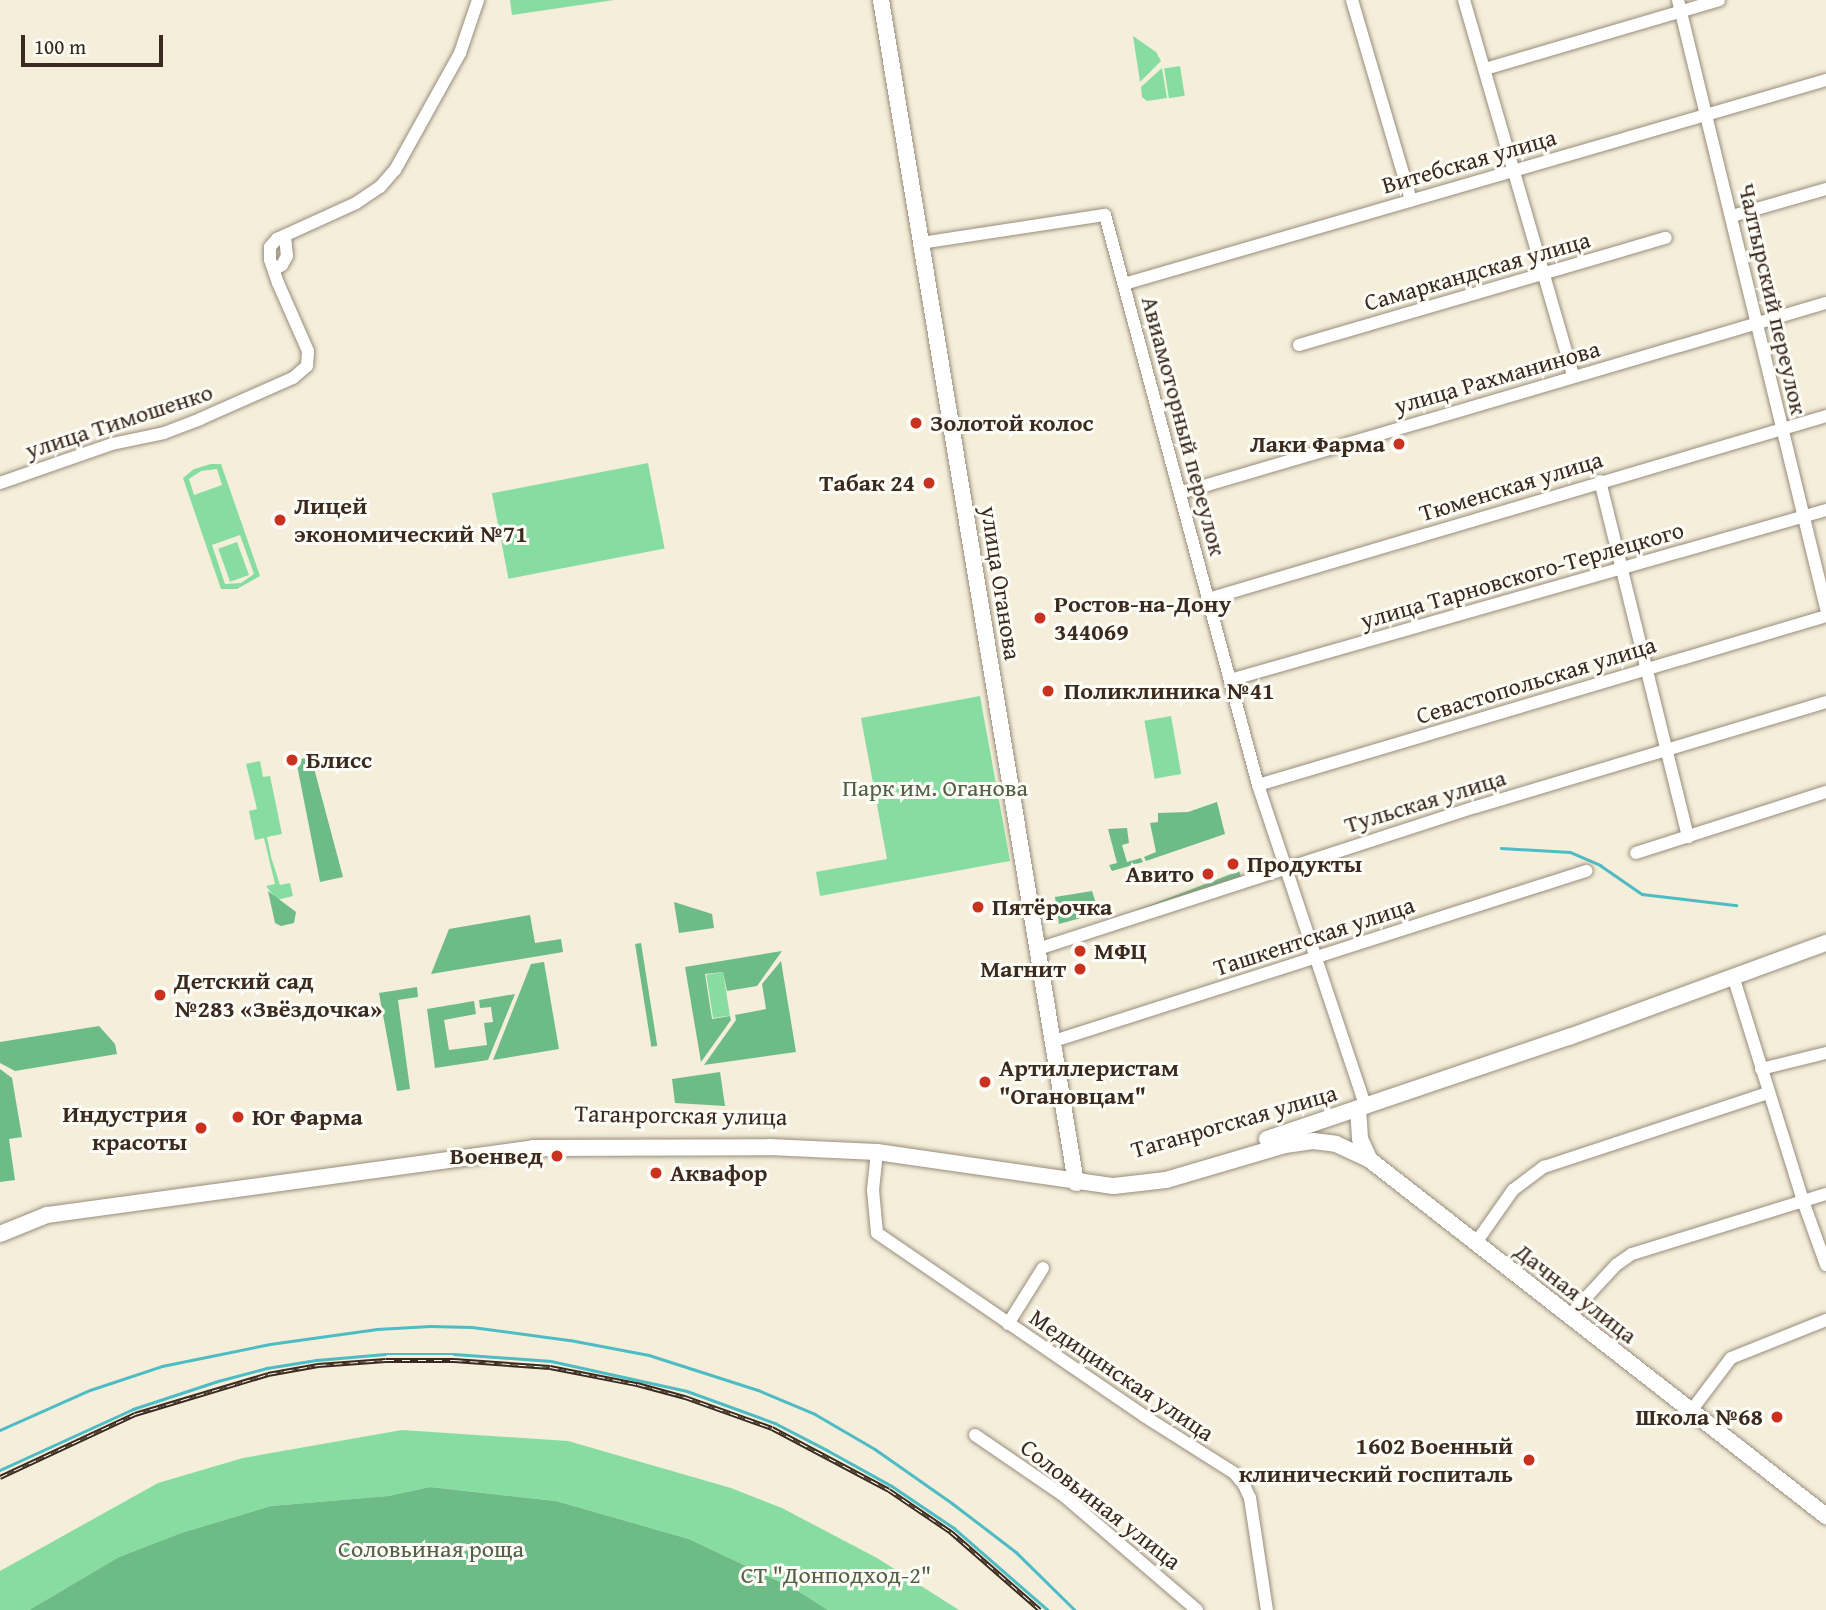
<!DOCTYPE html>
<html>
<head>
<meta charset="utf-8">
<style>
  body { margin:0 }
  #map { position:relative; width:1826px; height:1610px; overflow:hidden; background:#f4eeda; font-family:"Gentium Book Plus",serif }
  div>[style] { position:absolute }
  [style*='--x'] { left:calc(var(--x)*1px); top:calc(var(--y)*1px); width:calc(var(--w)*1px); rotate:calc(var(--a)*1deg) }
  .green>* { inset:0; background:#87dda1; transform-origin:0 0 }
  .forest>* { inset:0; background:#6dbc87; transform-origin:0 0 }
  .stream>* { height:2.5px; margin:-1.25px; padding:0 1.25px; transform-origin:1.25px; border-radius:1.25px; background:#4dbcc4 }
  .roads { filter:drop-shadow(0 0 2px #988c7c) drop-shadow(0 0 2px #988c7c) }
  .minor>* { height:12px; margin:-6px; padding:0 6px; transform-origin:6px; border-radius:6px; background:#fff }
  .major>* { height:16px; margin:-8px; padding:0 8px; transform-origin:8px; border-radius:8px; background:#fff }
  .rail>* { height:5px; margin-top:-2.5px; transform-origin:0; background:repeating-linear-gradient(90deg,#fdfcf7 0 8px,#3b2a1e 0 16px); box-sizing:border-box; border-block:2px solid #3b2a1e }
  .dots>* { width:19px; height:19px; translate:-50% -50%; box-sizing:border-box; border:4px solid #fdfcf7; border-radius:50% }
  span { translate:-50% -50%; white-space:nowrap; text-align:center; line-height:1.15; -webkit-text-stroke:6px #fdfcf7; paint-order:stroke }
  .street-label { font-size:24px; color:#3b2a1e }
  .poi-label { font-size:24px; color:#3b2a1e; font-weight:700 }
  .left { translate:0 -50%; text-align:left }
  .right { translate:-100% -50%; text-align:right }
  .park-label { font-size:24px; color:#526045 }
  .scale { position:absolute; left:21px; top:35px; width:142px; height:32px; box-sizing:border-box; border:4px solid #3b2a1e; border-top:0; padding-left:9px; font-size:21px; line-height:24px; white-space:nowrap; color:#3b2a1e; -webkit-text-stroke:5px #fdfcf7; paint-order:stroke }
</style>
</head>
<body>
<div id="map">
  <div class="green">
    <i style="clip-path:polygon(510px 0,614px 0,512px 15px)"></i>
    <i style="clip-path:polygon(1133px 36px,1156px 52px,1161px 61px,1140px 82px)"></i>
    <i style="left:1180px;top:66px;width:30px;height:16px;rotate:81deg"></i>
    <i style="clip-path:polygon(1162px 68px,1167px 98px,1147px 101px,1142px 97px,1141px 87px)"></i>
    <i style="left:648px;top:463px;width:87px;height:159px;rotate:79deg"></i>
    <i style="clip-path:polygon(evenodd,211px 464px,221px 464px,260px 576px,237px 589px,221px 589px,183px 478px,194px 469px,211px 464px,217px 469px,222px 485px,194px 495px,189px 479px,201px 471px,217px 469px,211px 464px,240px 535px,254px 574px,241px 583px,225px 584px,212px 545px,240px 535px)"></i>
    <i style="left:237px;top:542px;width:35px;height:20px;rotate:70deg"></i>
    <i style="clip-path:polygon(980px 696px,1010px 861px,820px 896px,816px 872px,887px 859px,861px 718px)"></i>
    <i style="left:1171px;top:716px;width:59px;height:27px;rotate:80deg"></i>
    <i style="clip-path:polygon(260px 761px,263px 777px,270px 776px,282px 834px,267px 837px,271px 857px,280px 885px,290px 883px,293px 896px,277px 900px,266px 886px,275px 884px,264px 838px,255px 840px,249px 811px,257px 809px,246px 764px)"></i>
    <i style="left:723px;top:972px;width:44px;height:17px;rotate:81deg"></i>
    <i style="clip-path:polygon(402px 1430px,568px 1441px,731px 1488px,782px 1508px,877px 1558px,959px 1610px,828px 1610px,795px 1589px,689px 1539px,556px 1501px,430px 1487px,388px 1496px,271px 1506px,181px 1533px,119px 1557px,29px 1610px,0 1610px,0 1571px,158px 1483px,243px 1458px)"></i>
  </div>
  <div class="forest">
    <i style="clip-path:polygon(311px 757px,343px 877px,320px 882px,296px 760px)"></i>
    <i style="clip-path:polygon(1217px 802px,1225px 834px,1146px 861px,1144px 857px,1156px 852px,1150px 823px,1158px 822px,1158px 813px,1188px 812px)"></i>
    <i style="clip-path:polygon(1127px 828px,1129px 843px,1122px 845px,1127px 862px,1141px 858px,1143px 862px,1112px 871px,1109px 865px,1117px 863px,1108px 829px)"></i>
    <i style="left:1239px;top:871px;width:9px;height:140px;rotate:69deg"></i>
    <i style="clip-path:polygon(268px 891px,296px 912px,294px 923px,281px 926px,275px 923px)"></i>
    <i style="clip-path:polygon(1092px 891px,1099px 913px,1059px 924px,1055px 897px)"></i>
    <i style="clip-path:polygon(674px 902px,712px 914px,714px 928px,679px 933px)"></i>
    <i style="clip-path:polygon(530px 915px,535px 943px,561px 939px,563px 952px,431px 974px,449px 929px)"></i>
    <i style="left:641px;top:943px;width:104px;height:6px;rotate:81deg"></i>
    <i style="clip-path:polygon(782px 951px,757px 986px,727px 991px,723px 972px,705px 974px,712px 1019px,730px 1016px,731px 1020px,701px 1062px,685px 967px)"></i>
    <i style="clip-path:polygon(781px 961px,796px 1052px,704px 1065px,736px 1020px,735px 1015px,766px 1009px,762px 984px)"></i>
    <i style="clip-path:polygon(544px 962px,559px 1049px,493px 1060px,531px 964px)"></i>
    <i style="clip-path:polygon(417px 987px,418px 997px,398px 1000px,410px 1089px,397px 1091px,379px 993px)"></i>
    <i style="clip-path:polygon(515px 994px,488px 1060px,435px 1068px,427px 1009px,474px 1001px,476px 1014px,444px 1020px,449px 1050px,487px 1045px,484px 1023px,493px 1022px,491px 1007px,480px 1008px,479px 1000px)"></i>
    <i style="clip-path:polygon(99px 1026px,115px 1044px,117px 1054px,15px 1071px,0 1063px,0 1042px)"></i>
    <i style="clip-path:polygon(0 1069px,12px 1078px,22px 1137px,9px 1139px,15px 1180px,0 1182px)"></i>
    <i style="clip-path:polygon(720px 1072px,725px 1106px,675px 1103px,672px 1079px)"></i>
    <i style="clip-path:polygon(430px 1487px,556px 1501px,689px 1539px,795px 1589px,828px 1610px,29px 1610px,119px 1557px,181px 1533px,271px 1506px,388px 1496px)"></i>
  </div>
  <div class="stream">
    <i style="--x:1501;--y:848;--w:69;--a:3.3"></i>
    <i style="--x:1570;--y:852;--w:33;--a:23"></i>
    <i style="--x:1600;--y:865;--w:51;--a:34.6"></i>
    <i style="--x:1642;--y:894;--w:95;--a:6.7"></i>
    <i style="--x:0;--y:1430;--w:98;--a:-24"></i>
    <i style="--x:90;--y:1390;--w:76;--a:-18.4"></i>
    <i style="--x:162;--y:1366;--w:110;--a:-11.5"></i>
    <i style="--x:270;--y:1344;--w:108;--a:-8"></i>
    <i style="--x:377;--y:1329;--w:53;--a:-3.2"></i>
    <i style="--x:430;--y:1326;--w:42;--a:1.4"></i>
    <i style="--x:472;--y:1327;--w:99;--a:7.6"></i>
    <i style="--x:570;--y:1340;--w:80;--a:10.8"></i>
    <i style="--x:649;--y:1355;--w:114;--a:17.8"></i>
    <i style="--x:758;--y:1390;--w:62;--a:22.8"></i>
    <i style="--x:815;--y:1414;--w:69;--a:30.3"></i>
    <i style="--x:875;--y:1449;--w:94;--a:35"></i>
    <i style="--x:952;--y:1503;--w:81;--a:37.4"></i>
    <i style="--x:1016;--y:1552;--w:83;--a:44.5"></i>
    <i style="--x:0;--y:1470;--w:146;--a:-24.6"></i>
    <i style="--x:133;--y:1409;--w:89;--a:-18.2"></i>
    <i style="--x:218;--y:1381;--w:51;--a:-14.9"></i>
    <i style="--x:267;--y:1368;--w:51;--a:-9.1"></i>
    <i style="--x:317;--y:1360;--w:68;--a:-5"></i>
    <i style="--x:385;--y:1354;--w:69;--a:0"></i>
    <i style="--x:454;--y:1354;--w:97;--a:4.1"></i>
    <i style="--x:551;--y:1361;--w:139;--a:12.4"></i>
    <i style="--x:687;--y:1391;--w:94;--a:20"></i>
    <i style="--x:775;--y:1423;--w:59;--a:27.4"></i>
    <i style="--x:827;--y:1450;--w:74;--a:29"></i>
    <i style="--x:892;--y:1486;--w:75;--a:34.1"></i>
    <i style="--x:954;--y:1528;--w:125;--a:41.1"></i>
  </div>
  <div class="roads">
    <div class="minor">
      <i style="--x:1352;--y:0;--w:209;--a:73.6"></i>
      <i style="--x:1464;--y:0;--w:391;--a:73.8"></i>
      <i style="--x:1678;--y:0;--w:626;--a:76.32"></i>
      <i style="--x:1485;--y:69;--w:244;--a:-16.4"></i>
      <i style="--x:1732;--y:216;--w:98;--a:-16"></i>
      <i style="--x:921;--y:243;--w:186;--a:-8.7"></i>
      <i style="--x:1105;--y:215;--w:590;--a:74.97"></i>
      <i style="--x:1258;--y:785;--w:340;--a:71.5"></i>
      <i style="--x:274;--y:270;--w:9;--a:-32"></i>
      <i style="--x:282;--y:265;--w:10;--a:-61"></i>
      <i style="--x:287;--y:256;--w:19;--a:-96"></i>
      <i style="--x:1124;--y:284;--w:731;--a:-16.2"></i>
      <i style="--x:1299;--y:345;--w:382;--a:-16.3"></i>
      <i style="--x:1600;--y:481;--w:367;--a:76.1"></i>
      <i style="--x:0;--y:483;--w:119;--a:-19.2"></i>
      <i style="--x:112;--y:444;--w:53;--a:-11.9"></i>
      <i style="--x:164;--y:433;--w:39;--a:-21"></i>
      <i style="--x:200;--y:419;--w:102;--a:-23.8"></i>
      <i style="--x:293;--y:378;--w:18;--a:-41"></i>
      <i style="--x:307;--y:366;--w:15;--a:-86"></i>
      <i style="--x:308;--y:351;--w:74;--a:-113.8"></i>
      <i style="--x:278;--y:283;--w:24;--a:-109"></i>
      <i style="--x:270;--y:260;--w:13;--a:-90"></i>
      <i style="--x:270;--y:247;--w:11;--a:-49"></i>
      <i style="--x:277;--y:239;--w:87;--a:-24.5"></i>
      <i style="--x:356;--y:203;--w:29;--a:-34"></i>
      <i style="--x:380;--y:187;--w:23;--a:-49"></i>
      <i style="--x:395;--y:170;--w:134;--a:-60.9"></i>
      <i style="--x:460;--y:53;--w:56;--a:-71.2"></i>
      <i style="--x:1180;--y:493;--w:673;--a:-16.39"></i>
      <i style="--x:1208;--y:599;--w:645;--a:-16.49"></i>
      <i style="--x:1230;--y:680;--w:620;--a:-15.92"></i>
      <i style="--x:1258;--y:785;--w:593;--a:-16.57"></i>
      <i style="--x:1636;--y:853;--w:200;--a:-17.8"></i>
      <i style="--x:1038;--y:949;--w:460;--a:-18"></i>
      <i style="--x:1476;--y:807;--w:365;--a:-16.7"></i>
      <i style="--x:1733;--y:976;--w:236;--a:72.7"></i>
      <i style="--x:1803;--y:1201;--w:68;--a:70.2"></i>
      <i style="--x:1054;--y:1041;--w:559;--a:-17.72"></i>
      <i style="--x:1761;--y:1069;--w:67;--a:-13.8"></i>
      <i style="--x:877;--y:1152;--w:38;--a:96"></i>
      <i style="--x:873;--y:1190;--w:43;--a:84.7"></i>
      <i style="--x:877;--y:1233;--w:324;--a:34.4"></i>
      <i style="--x:1144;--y:1416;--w:107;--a:32.3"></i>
      <i style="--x:1234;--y:1473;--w:16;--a:50"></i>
      <i style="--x:1244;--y:1485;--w:14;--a:65"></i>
      <i style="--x:1250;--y:1498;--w:113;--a:81.4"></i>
      <i style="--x:1475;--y:1244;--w:66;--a:-54.9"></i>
      <i style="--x:1513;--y:1190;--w:39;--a:-37"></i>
      <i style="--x:1544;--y:1167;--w:236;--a:-18.3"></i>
      <i style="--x:1569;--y:1316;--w:69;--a:-47.3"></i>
      <i style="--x:1616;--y:1265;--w:19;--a:-35"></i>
      <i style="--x:1632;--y:1254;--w:203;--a:-17.2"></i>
      <i style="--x:1008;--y:1324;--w:66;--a:-58"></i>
      <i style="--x:1691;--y:1411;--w:66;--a:-53"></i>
      <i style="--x:1731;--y:1358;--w:102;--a:-21.8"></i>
      <i style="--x:975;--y:1435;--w:108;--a:34.4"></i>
      <i style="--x:1064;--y:1496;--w:175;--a:40.6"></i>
    </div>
    <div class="major">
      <i style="--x:881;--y:0;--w:1199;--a:80.64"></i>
      <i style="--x:1358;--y:1109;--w:30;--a:86"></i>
      <i style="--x:1360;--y:1139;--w:23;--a:65"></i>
      <i style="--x:1267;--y:1139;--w:319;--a:-18.7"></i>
      <i style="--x:1569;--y:1037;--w:274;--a:-20.1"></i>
      <i style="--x:0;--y:1234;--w:51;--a:-22"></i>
      <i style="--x:47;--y:1215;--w:491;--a:-7.8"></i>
      <i style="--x:533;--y:1148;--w:236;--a:-0.2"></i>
      <i style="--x:769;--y:1147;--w:108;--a:2.7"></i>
      <i style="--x:877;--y:1152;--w:239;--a:8.2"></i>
      <i style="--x:1114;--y:1186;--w:52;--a:-6.6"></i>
      <i style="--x:1166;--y:1180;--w:124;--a:-16.4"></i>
      <i style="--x:1285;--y:1145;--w:28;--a:-8"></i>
      <i style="--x:1313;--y:1141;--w:23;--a:7"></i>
      <i style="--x:1336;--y:1144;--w:38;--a:25"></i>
      <i style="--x:1370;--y:1160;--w:579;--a:37.98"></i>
    </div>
  </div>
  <div class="rail">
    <i style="--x:0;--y:1477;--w:149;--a:-25"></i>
    <i style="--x:135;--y:1414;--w:139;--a:-16.7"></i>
    <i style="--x:268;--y:1374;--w:51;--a:-10.2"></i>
    <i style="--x:318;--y:1365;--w:68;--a:-4.2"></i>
    <i style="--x:386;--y:1360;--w:68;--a:0"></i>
    <i style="--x:454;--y:1360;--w:96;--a:4.2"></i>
    <i style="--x:550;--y:1367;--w:89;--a:11.1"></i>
    <i style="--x:637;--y:1384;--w:50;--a:15.2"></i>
    <i style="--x:685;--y:1397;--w:92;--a:19.6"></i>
    <i style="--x:772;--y:1428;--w:132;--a:27.9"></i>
    <i style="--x:889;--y:1490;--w:75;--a:34.1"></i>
    <i style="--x:951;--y:1532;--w:118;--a:41.2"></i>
  </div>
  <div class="dots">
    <i style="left:916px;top:423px;background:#c8321e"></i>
    <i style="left:1399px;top:444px;background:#c8321e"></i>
    <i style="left:929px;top:483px;background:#c8321e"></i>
    <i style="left:280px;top:520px;background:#c8321e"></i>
    <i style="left:1040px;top:618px;background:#c8321e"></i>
    <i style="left:1048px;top:691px;background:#c8321e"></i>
    <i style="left:292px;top:760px;background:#c8321e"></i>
    <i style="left:1233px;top:864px;background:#c8321e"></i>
    <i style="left:1208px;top:874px;background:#c8321e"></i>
    <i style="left:978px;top:907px;background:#c8321e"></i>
    <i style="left:1080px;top:951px;background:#c8321e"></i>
    <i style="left:1080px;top:969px;background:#c8321e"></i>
    <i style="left:160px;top:995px;background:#c8321e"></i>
    <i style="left:985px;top:1082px;background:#c8321e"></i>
    <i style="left:238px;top:1117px;background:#c8321e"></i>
    <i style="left:201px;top:1128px;background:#c8321e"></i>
    <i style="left:557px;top:1156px;background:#c8321e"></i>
    <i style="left:656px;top:1173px;background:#c8321e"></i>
    <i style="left:1777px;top:1417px;background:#c8321e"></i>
    <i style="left:1529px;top:1460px;background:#c8321e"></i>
  </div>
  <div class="street-label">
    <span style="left:1469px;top:161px;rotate:-16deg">Витебская улица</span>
    <span style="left:1477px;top:271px;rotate:-16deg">Самаркандская улица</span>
    <span style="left:1773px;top:299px;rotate:77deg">Чалтырский переулок</span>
    <span style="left:1497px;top:377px;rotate:-16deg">улица Рахманинова</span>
    <span style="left:119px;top:421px;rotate:-18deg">улица Тимошенко</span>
    <span style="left:1184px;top:426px;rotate:75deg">Авиамоторный переулок</span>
    <span style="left:1511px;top:486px;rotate:-17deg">Тюменская улица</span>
    <span style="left:1522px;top:575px;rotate:-16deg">улица Тарновского-Терлецкого</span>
    <span style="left:1001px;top:583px;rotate:81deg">улица Оганова</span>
    <span style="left:1536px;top:680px;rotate:-17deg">Севастопольская улица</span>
    <span style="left:1425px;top:801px;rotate:-17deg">Тульская улица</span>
    <span style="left:1314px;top:936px;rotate:-18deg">Ташкентская улица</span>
    <span style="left:681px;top:1115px;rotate:1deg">Таганрогская улица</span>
    <span style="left:1234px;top:1121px;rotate:-16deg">Таганрогская улица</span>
    <span style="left:1576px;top:1293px;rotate:38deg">Дачная улица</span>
    <span style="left:1122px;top:1375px;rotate:34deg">Медицинская улица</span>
    <span style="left:1101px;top:1504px;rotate:38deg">Соловьиная улица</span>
  </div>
  <div class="poi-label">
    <span class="left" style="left:930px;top:423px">Золотой колос</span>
    <span class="right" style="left:1385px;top:444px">Лаки Фарма</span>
    <span class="right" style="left:915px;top:483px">Табак 24</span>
    <span class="left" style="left:294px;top:520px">Лицей<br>экономический №71</span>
    <span class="left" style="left:1054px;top:618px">Ростов-на-Дону<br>344069</span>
    <span class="left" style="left:1064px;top:691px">Поликлиника №41</span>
    <span class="left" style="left:306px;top:760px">Блисс</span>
    <span class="left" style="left:1247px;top:864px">Продукты</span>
    <span class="right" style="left:1194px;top:874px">Авито</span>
    <span class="left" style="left:992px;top:907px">Пятёрочка</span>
    <span class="left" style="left:1094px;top:951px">МФЦ</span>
    <span class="right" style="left:1066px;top:969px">Магнит</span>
    <span class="left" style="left:174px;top:995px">Детский сад<br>№283 «Звёздочка»</span>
    <span class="left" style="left:999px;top:1082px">Артиллеристам<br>"Огановцам"</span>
    <span class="right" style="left:187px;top:1128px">Индустрия<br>красоты</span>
    <span class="left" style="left:252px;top:1117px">Юг Фарма</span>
    <span class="right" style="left:543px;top:1156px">Военвед</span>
    <span class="left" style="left:670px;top:1173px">Аквафор</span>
    <span class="right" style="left:1763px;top:1417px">Школа №68</span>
    <span class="right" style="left:1513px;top:1460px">1602 Военный<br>клинический госпиталь</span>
  </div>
  <div class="park-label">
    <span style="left:935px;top:788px">Парк им. Оганова</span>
    <span style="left:431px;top:1549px">Соловьиная роща</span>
    <span style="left:836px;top:1575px">СТ "Донподход-2"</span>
  </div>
  <div class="scale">100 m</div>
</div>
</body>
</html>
